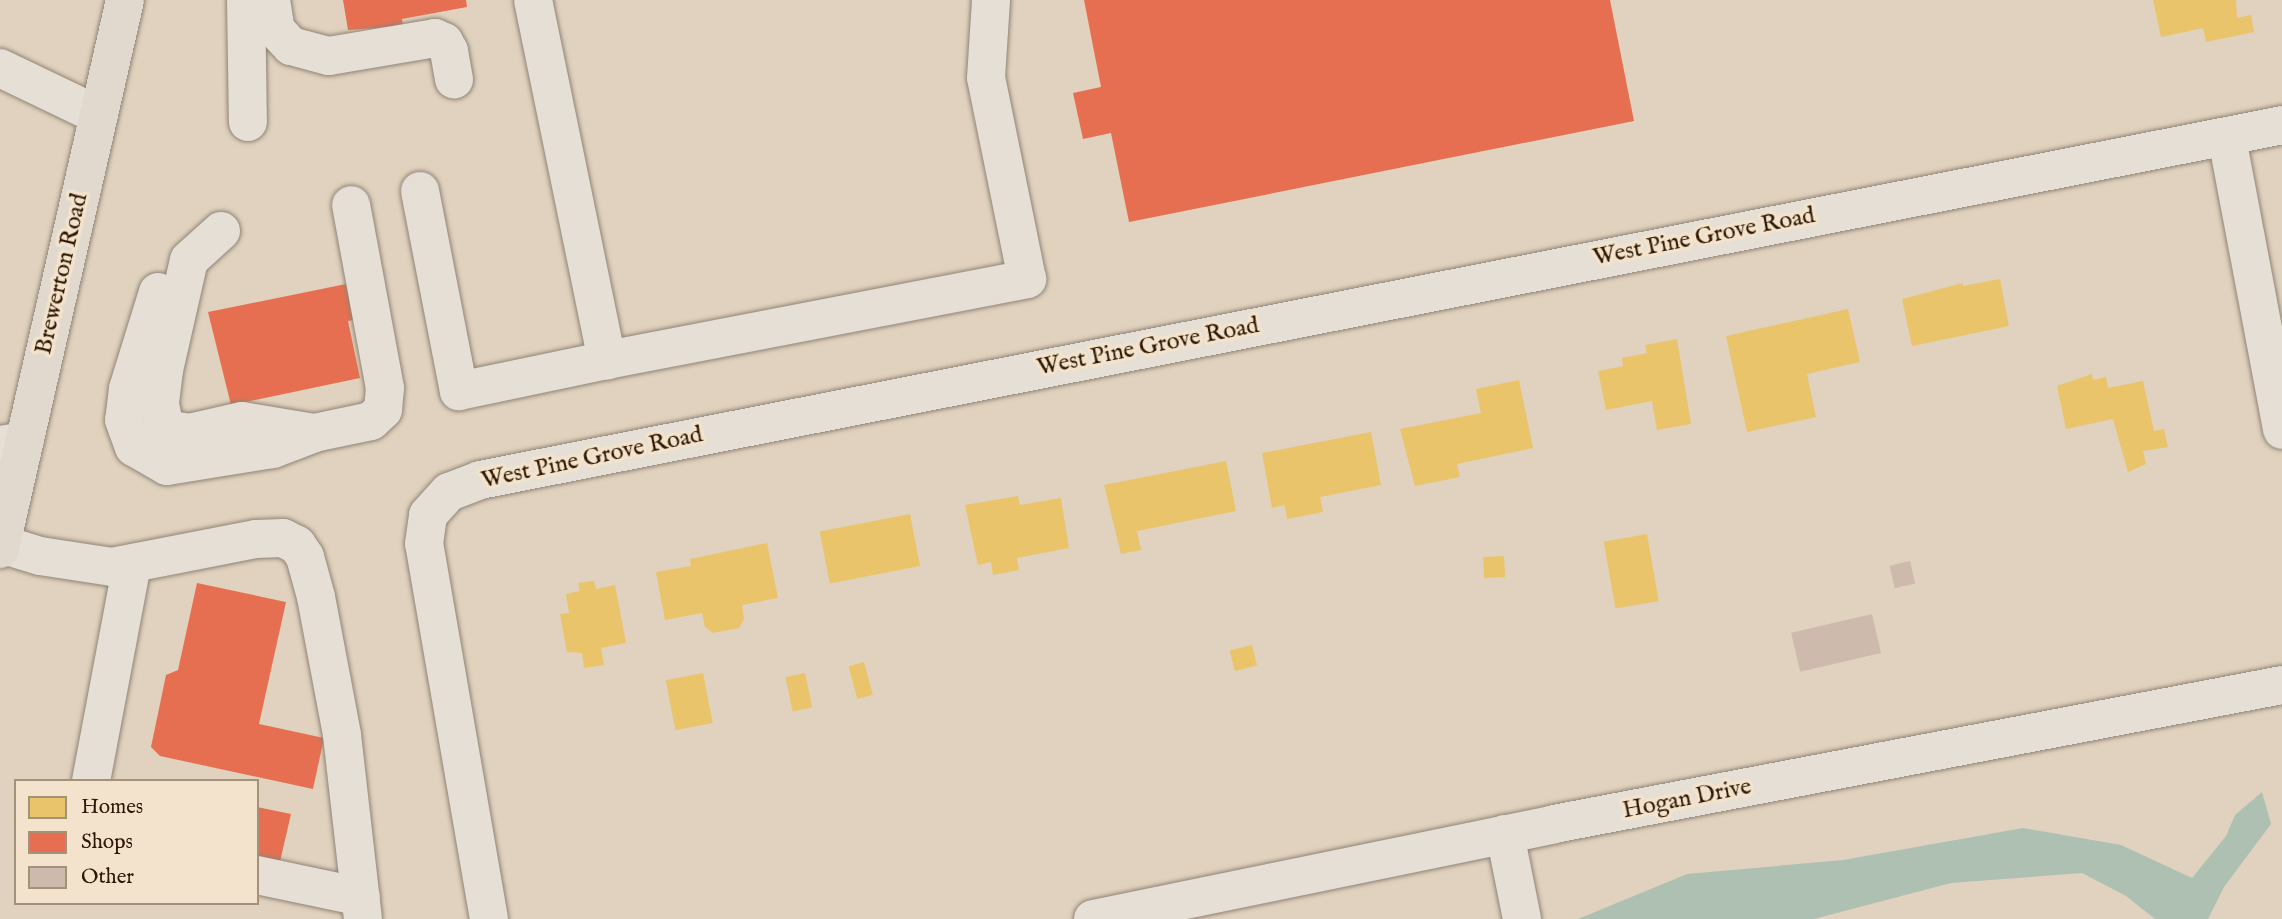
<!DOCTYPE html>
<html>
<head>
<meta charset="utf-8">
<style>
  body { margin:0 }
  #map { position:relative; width:2282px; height:919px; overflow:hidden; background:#e0d2be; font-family:"IM FELL English",serif }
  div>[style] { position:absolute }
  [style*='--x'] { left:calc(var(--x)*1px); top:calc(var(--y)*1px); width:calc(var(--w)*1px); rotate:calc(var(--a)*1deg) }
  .water>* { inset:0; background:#aec0b2 }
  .homes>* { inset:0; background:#e9c46a; transform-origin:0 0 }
  .shops>* { inset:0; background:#e76f51 }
  .building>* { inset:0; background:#cdbaac; transform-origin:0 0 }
  .roads { filter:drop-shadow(0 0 2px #908476) drop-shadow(0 0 2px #908476) }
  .minor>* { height:38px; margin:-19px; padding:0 19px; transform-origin:19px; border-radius:19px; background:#e5dfd5 }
  .major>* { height:38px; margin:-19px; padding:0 19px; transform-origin:19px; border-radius:19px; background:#e1d9ce }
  span { translate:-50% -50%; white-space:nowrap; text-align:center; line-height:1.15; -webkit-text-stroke:7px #f3e3cc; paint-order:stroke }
  .street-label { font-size:24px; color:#2e1700 }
  .legend { position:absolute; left:14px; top:779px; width:245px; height:126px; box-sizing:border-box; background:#f3e3cc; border:2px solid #a4917a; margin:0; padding:9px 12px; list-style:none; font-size:21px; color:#2e1700 }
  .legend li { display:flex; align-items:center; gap:14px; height:35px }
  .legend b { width:35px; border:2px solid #a4917a }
</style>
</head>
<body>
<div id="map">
  <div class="water">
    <i style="clip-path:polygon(2262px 792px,2271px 824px,2224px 887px,2208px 919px,2155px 919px,2126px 896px,2082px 873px,1951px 883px,1814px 919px,1578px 919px,1687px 874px,1843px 860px,2023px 828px,2121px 845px,2192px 878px,2226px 836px,2235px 815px)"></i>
  </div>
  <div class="homes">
    <i style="clip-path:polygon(2153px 0,2236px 0,2237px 18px,2251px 15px,2254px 32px,2206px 42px,2203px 28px,2161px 37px)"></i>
    <i style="clip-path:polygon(2000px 279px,2009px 326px,1912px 346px,1902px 299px,1963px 283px,1963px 286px)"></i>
    <i style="clip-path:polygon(1848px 309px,1860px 362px,1807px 374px,1816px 417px,1747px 432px,1726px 336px)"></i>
    <i style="clip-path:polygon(1677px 339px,1691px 424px,1657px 430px,1652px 401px,1606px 410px,1598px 371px,1623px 366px,1622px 358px,1647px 353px,1645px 345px)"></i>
    <i style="clip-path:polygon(2092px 374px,2093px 380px,2106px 377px,2108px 388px,2143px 381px,2154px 431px,2164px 429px,2168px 447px,2143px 451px,2146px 464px,2128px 472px,2113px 419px,2066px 429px,2057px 386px)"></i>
    <i style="clip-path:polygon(1519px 380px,1533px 448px,1457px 464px,1460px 477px,1415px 486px,1400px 429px,1481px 413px,1476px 389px)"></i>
    <i style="clip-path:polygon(1371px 432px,1381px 485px,1320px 497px,1323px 512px,1287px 519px,1285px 505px,1272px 508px,1262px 453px)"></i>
    <i style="clip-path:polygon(1226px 461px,1236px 511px,1137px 531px,1141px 550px,1121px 554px,1104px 485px)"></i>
    <i style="clip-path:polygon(1018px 496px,1020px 505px,1061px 498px,1069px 548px,1017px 558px,1019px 570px,993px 575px,991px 562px,978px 565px,965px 505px)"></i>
    <i style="left:910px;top:514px;width:53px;height:92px;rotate:79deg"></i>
    <i style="left:1647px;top:534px;width:68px;height:44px;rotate:80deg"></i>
    <i style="clip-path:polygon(767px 543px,778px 598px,742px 605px,744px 619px,739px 628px,713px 633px,705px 627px,702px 613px,665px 620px,656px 572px,691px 566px,690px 559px)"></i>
    <i style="left:1504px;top:556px;width:21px;height:21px;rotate:87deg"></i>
    <i style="clip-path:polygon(594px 581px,596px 589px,615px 585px,626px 643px,601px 648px,604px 665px,584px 668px,582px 653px,567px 652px,560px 614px,569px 613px,566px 594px,580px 591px,578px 583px)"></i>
    <i style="left:1252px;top:645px;width:21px;height:23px;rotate:76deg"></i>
    <i style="left:864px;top:662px;width:34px;height:16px;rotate:75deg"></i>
    <i style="left:703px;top:673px;width:51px;height:38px;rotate:79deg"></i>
    <i style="left:805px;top:673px;width:35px;height:20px;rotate:78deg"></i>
  </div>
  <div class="shops">
    <i style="clip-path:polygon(343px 0,466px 0,467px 7px,402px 19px,403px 26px,348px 30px)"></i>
    <i style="clip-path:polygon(1084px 0,1610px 0,1634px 121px,1129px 222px,1111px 133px,1083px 139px,1073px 93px,1101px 87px)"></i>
    <i style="clip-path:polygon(346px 284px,353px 320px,348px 321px,360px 378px,231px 405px,208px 312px)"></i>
    <i style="clip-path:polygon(197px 583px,286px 602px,259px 724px,324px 738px,313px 789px,160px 756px,151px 747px,166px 675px,178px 670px)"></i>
    <i style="clip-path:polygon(257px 807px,291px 814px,279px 866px,257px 861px)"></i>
  </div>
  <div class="building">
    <i style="left:1910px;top:561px;width:23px;height:21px;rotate:77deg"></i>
    <i style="left:1872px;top:614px;width:40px;height:83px;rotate:77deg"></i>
  </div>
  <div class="roads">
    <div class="minor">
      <i style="--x:246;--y:0;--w:122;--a:89.1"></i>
      <i style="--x:271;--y:0;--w:30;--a:81"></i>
      <i style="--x:276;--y:30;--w:22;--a:47"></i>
      <i style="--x:291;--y:46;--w:39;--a:15"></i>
      <i style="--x:329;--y:56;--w:108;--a:-9.6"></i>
      <i style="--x:435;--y:38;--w:10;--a:24"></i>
      <i style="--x:444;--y:42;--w:10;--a:61"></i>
      <i style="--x:449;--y:51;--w:29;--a:80"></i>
      <i style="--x:533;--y:0;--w:368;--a:78.4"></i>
      <i style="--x:607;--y:360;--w:428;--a:-10.9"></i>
      <i style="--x:1027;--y:279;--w:205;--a:-101.5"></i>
      <i style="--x:986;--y:78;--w:78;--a:-86.3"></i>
      <i style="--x:0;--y:68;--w:109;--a:25.6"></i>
      <i style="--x:2227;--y:138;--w:297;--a:79.3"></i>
      <i style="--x:420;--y:191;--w:204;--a:79"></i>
      <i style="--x:459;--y:391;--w:151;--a:-11.8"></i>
      <i style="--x:221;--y:231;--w:43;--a:137.8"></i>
      <i style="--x:189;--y:260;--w:113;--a:102.8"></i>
      <i style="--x:164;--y:370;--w:34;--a:97"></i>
      <i style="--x:160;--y:404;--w:25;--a:79"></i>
      <i style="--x:165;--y:429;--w:24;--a:9"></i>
      <i style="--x:189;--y:433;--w:54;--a:-12.8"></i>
      <i style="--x:242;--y:421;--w:73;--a:9.5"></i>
      <i style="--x:314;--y:433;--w:58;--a:-11.9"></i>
      <i style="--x:371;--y:421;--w:16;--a:-43"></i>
      <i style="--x:383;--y:410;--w:22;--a:-85"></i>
      <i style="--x:385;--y:388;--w:186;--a:-100.5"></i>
      <i style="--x:158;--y:292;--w:102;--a:107.2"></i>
      <i style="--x:128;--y:389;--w:31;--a:97"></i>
      <i style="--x:124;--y:420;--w:29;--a:70"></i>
      <i style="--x:134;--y:447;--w:38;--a:30"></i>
      <i style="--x:167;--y:466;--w:107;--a:-9.1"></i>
      <i style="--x:273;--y:449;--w:42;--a:-21"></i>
      <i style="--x:0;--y:445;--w:25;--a:-9"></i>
      <i style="--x:1;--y:544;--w:41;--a:17.1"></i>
      <i style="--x:40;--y:556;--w:73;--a:8.7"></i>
      <i style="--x:112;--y:567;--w:147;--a:-11"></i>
      <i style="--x:256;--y:539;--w:27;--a:-2"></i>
      <i style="--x:283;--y:538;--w:16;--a:27"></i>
      <i style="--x:297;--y:545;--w:14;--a:56"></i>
      <i style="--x:305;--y:557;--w:41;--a:74.6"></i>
      <i style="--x:316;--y:597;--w:140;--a:79.3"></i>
      <i style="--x:342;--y:735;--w:185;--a:83.5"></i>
      <i style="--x:91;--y:781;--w:221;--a:-79.3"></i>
      <i style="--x:1505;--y:834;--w:87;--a:78.7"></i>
      <i style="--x:257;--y:875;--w:106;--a:11.9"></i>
      <i style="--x:489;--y:919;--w:381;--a:-99.8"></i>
      <i style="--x:424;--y:544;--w:29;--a:-82"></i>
      <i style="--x:428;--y:515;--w:31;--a:-48"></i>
      <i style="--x:449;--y:492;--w:33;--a:-21"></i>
      <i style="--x:480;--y:480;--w:1837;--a:-11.14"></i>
      <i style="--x:1093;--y:919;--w:471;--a:-11.6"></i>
      <i style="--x:1554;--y:824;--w:741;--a:-10.81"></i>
    </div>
    <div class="major">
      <i style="--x:0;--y:549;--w:563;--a:-77.17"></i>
    </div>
  </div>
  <div class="street-label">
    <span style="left:1704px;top:237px;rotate:-11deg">West Pine Grove Road</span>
    <span style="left:62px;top:274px;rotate:-77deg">Brewerton Road</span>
    <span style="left:1148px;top:347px;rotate:-11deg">West Pine Grove Road</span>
    <span style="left:592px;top:458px;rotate:-12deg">West Pine Grove Road</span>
    <span style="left:1687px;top:799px;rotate:-11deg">Hogan Drive</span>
  </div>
  <ul class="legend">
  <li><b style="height:19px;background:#e9c46a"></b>Homes</li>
  <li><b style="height:19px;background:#e76f51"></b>Shops</li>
  <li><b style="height:19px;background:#cdbaac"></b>Other</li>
  </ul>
</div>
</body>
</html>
